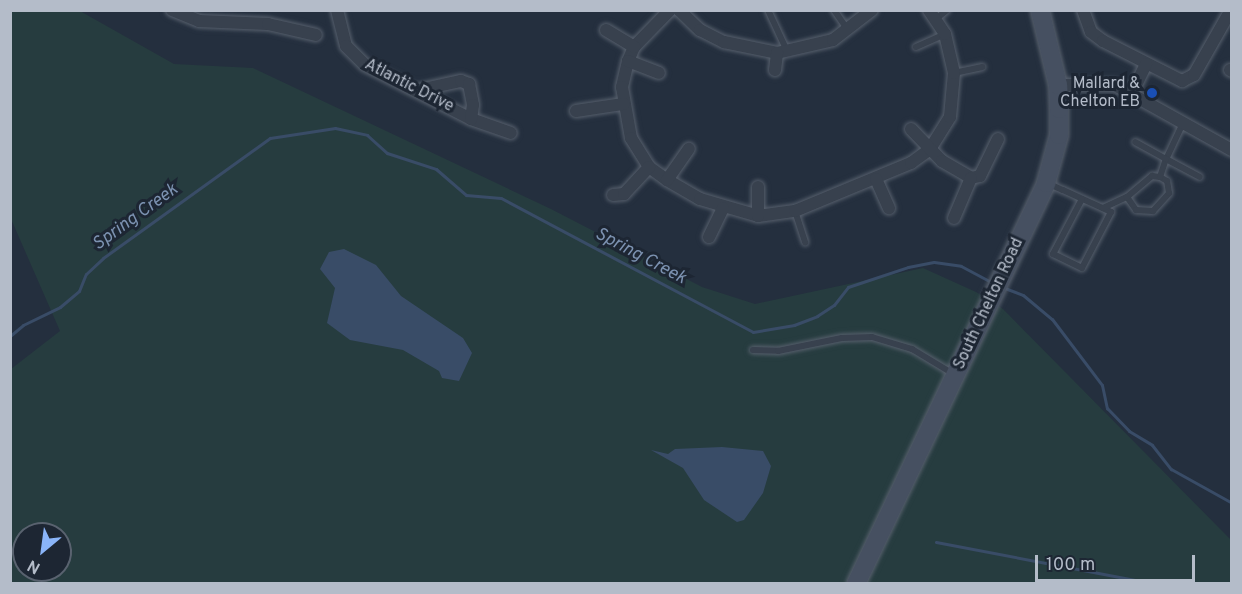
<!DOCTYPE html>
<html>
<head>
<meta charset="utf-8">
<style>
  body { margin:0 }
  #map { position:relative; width:1242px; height:594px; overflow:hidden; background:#242f3e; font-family:Overpass,sans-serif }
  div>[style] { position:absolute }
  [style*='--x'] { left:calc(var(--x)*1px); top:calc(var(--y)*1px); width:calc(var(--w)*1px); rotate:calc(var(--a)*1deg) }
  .green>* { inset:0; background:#263c3f }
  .water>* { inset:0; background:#394c67 }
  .stream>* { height:3px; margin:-1.5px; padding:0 1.5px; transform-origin:1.5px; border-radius:1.5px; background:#394c67 }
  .roads { filter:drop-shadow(0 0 2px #565f6c) drop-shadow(0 0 2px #565f6c) }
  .lane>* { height:6px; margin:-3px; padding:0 3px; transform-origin:3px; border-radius:3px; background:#38414e }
  .street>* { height:12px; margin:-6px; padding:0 6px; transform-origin:6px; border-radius:6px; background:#38414e }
  .secondary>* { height:18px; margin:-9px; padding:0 9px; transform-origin:9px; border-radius:9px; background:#465061 }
  .dots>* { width:16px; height:16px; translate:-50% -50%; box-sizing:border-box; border:3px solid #1d2633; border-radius:50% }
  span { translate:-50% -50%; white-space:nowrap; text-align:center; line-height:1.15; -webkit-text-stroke:6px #1d2633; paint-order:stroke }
  .poi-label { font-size:16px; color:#b4bcc9 }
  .right { translate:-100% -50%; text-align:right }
  .street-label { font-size:16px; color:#b4bcc9 }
  .water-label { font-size:18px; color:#7c92b1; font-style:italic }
  .frame { position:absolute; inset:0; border:12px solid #b4bcc9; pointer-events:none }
  .north { position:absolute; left:12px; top:522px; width:60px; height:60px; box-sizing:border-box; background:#1d2633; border:2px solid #59626f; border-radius:50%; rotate:209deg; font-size:16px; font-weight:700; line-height:24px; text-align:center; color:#b4bcc9 }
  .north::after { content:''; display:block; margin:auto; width:21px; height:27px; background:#8ab4f8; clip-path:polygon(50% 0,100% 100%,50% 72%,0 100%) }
  .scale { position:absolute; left:1035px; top:555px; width:160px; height:27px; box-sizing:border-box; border:3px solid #b4bcc9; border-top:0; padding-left:8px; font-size:18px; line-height:21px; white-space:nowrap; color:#b4bcc9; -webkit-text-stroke:4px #1d2633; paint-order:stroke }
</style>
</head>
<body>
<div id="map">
  <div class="green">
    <i style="clip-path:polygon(evenodd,10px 11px,80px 11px,174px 64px,253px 68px,551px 209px,702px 287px,755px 304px,923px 268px,976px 292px,1003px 309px,1231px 540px,1231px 583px,11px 583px,11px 369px,60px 331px,11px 219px,10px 11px,24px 534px,60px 534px,60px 570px,24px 570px,24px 534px)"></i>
  </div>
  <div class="water">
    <i style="clip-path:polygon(344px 249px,376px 265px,401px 296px,463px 338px,472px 353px,459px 381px,442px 378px,439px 371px,403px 350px,350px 340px,327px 323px,335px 288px,320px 269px,329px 252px)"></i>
    <i style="clip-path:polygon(722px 447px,763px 451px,771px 466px,763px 493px,744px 520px,737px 522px,704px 500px,683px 468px,651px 450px,668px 454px,675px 449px)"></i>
  </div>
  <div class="stream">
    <i style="--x:1002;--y:287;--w:22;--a:21"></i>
    <i style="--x:1023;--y:295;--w:38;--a:40"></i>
    <i style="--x:1052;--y:319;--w:83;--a:52.9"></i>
    <i style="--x:1102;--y:385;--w:24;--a:78"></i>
    <i style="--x:1107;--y:408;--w:32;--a:46"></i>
    <i style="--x:1129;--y:431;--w:27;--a:31"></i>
    <i style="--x:1152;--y:445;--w:31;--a:52"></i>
    <i style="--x:1171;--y:469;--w:70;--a:29.1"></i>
    <i style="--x:10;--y:336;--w:17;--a:-40"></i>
    <i style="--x:23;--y:325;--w:41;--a:-25.9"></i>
    <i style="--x:60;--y:307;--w:25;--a:-40"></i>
    <i style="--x:79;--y:291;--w:18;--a:-68"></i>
    <i style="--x:86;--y:274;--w:23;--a:-43"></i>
    <i style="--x:103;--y:258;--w:206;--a:-35.7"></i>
    <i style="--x:270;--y:138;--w:66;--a:-8.7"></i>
    <i style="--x:335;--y:128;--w:33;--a:12"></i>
    <i style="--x:367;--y:135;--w:27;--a:42"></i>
    <i style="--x:387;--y:153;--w:52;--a:18.1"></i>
    <i style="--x:436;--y:169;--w:40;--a:41"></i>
    <i style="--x:466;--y:195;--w:35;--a:5"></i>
    <i style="--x:501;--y:198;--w:285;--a:28"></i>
    <i style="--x:753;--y:332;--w:42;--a:-9.7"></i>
    <i style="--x:794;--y:325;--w:25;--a:-21"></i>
    <i style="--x:817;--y:316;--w:20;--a:-33"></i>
    <i style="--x:834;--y:305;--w:23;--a:-52"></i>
    <i style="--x:848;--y:287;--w:63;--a:-18.4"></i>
    <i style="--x:908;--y:267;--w:26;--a:-11"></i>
    <i style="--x:934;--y:262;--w:27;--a:8"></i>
    <i style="--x:961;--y:266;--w:34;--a:28"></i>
    <i style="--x:936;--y:542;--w:224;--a:10.8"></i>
  </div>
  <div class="roads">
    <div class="lane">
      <i style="--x:768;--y:10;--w:45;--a:65.1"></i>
      <i style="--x:834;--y:10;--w:24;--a:55"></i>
      <i style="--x:936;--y:19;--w:14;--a:-39"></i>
      <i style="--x:916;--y:47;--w:32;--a:-24"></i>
      <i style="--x:954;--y:73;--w:29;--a:-12"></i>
      <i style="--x:1183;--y:123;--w:40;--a:115"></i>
      <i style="--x:1166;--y:159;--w:38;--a:28"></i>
      <i style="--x:1047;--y:183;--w:17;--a:24"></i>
      <i style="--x:1063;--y:190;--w:53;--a:24.6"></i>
      <i style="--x:1111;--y:212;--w:63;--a:117.4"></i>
      <i style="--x:1082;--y:268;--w:32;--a:-154"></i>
      <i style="--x:1053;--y:254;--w:62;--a:-62.2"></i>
      <i style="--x:1127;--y:197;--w:16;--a:55"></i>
      <i style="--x:1136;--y:210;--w:17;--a:3"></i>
      <i style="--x:1153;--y:211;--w:24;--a:-48"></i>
      <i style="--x:1169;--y:193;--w:12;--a:-99"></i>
      <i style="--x:1167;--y:181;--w:8;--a:-150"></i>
      <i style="--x:1103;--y:208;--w:26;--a:-25"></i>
      <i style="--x:1127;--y:197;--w:33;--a:-40"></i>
      <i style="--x:1152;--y:176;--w:8;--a:7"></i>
      <i style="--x:1160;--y:177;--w:19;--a:-72"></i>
      <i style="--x:1166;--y:159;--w:35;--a:-151"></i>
      <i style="--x:795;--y:211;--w:33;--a:72"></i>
      <i style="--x:753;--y:350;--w:25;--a:2"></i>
      <i style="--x:778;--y:351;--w:65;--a:-11.5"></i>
      <i style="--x:842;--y:338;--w:30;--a:-2"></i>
      <i style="--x:872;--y:337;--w:42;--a:16.7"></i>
      <i style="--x:912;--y:349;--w:47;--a:31"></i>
    </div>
    <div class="street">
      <i style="--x:172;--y:10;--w:29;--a:22"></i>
      <i style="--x:199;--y:21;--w:69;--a:2.5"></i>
      <i style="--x:268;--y:24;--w:49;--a:12.9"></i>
      <i style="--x:337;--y:10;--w:37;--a:76"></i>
      <i style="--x:346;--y:46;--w:27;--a:45"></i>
      <i style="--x:365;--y:65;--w:119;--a:27"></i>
      <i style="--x:471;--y:119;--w:42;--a:19.3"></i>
      <i style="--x:670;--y:10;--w:52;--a:134.2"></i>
      <i style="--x:634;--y:47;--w:15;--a:113"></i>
      <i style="--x:628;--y:61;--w:27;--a:103"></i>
      <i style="--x:622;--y:87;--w:52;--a:80"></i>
      <i style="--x:631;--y:138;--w:34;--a:58"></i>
      <i style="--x:649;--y:167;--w:22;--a:36"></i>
      <i style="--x:667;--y:180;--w:38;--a:30"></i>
      <i style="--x:700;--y:199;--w:60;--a:16.3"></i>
      <i style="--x:758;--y:216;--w:37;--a:-8"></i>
      <i style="--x:795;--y:211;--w:126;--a:-22.5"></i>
      <i style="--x:911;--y:163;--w:24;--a:-36"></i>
      <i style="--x:930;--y:149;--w:38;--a:-58"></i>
      <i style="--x:950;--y:117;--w:44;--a:-84.8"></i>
      <i style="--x:954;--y:73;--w:40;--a:-103"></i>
      <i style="--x:945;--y:34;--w:29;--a:-124"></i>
      <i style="--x:679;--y:10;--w:29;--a:44"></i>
      <i style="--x:700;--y:30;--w:27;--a:27"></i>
      <i style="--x:724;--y:42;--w:54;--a:11.7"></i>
      <i style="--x:777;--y:53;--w:57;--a:-13.1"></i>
      <i style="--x:833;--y:40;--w:49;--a:-37.6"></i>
      <i style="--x:1083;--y:10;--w:23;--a:70"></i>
      <i style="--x:1091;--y:32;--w:15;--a:37"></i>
      <i style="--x:1103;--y:41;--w:89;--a:26.9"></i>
      <i style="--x:1182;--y:81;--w:13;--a:-27"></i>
      <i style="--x:1194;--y:75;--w:75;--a:-60.4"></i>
      <i style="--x:606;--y:30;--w:33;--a:31"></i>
      <i style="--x:628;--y:61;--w:33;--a:21"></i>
      <i style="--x:775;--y:70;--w:17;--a:-83"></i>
      <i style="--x:1230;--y:70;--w:2;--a:27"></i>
      <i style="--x:1058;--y:85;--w:57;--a:0"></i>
      <i style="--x:1115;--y:85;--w:134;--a:29.1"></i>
      <i style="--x:419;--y:90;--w:43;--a:-12.1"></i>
      <i style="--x:461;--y:81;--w:9;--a:21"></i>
      <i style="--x:469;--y:84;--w:21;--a:79"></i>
      <i style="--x:473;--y:105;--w:14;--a:98"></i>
      <i style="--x:1132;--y:93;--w:32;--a:-64"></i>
      <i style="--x:576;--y:111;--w:48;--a:-8.5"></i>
      <i style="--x:911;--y:129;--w:45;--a:45.9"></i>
      <i style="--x:942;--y:161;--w:34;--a:30"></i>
      <i style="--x:971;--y:178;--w:9;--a:-13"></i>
      <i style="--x:980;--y:176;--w:41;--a:-64.1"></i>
      <i style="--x:876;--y:179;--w:32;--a:66"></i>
      <i style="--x:667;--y:180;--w:38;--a:-55"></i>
      <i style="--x:613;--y:195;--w:11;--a:-5"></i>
      <i style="--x:624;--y:194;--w:37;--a:-47"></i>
      <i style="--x:758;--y:216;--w:29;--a:-90"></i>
      <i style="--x:954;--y:218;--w:43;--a:-67"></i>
      <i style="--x:709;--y:237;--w:32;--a:-64"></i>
    </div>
    <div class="secondary">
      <i style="--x:856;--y:584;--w:444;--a:-64.6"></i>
      <i style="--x:1046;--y:183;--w:50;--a:-74.8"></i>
      <i style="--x:1059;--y:135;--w:26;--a:-90"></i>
      <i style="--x:1059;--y:109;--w:24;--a:-92"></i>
      <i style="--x:1058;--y:85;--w:77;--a:-103.5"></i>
    </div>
  </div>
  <div class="dots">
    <i style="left:1152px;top:93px;background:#1a4fb4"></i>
  </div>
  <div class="poi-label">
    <span class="right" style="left:1140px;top:93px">Mallard &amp;<br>Chelton EB</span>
  </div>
  <div class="street-label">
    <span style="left:409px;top:86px;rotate:27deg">Atlantic Drive</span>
    <span style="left:989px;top:304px;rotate:-65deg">South Chelton Road</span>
  </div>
  <div class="water-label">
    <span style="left:136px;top:218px;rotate:-36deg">Spring Creek</span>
    <span style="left:640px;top:257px;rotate:28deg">Spring Creek</span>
  </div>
  <div class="frame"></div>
  <div class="north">N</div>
  <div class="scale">100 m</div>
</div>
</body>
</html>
